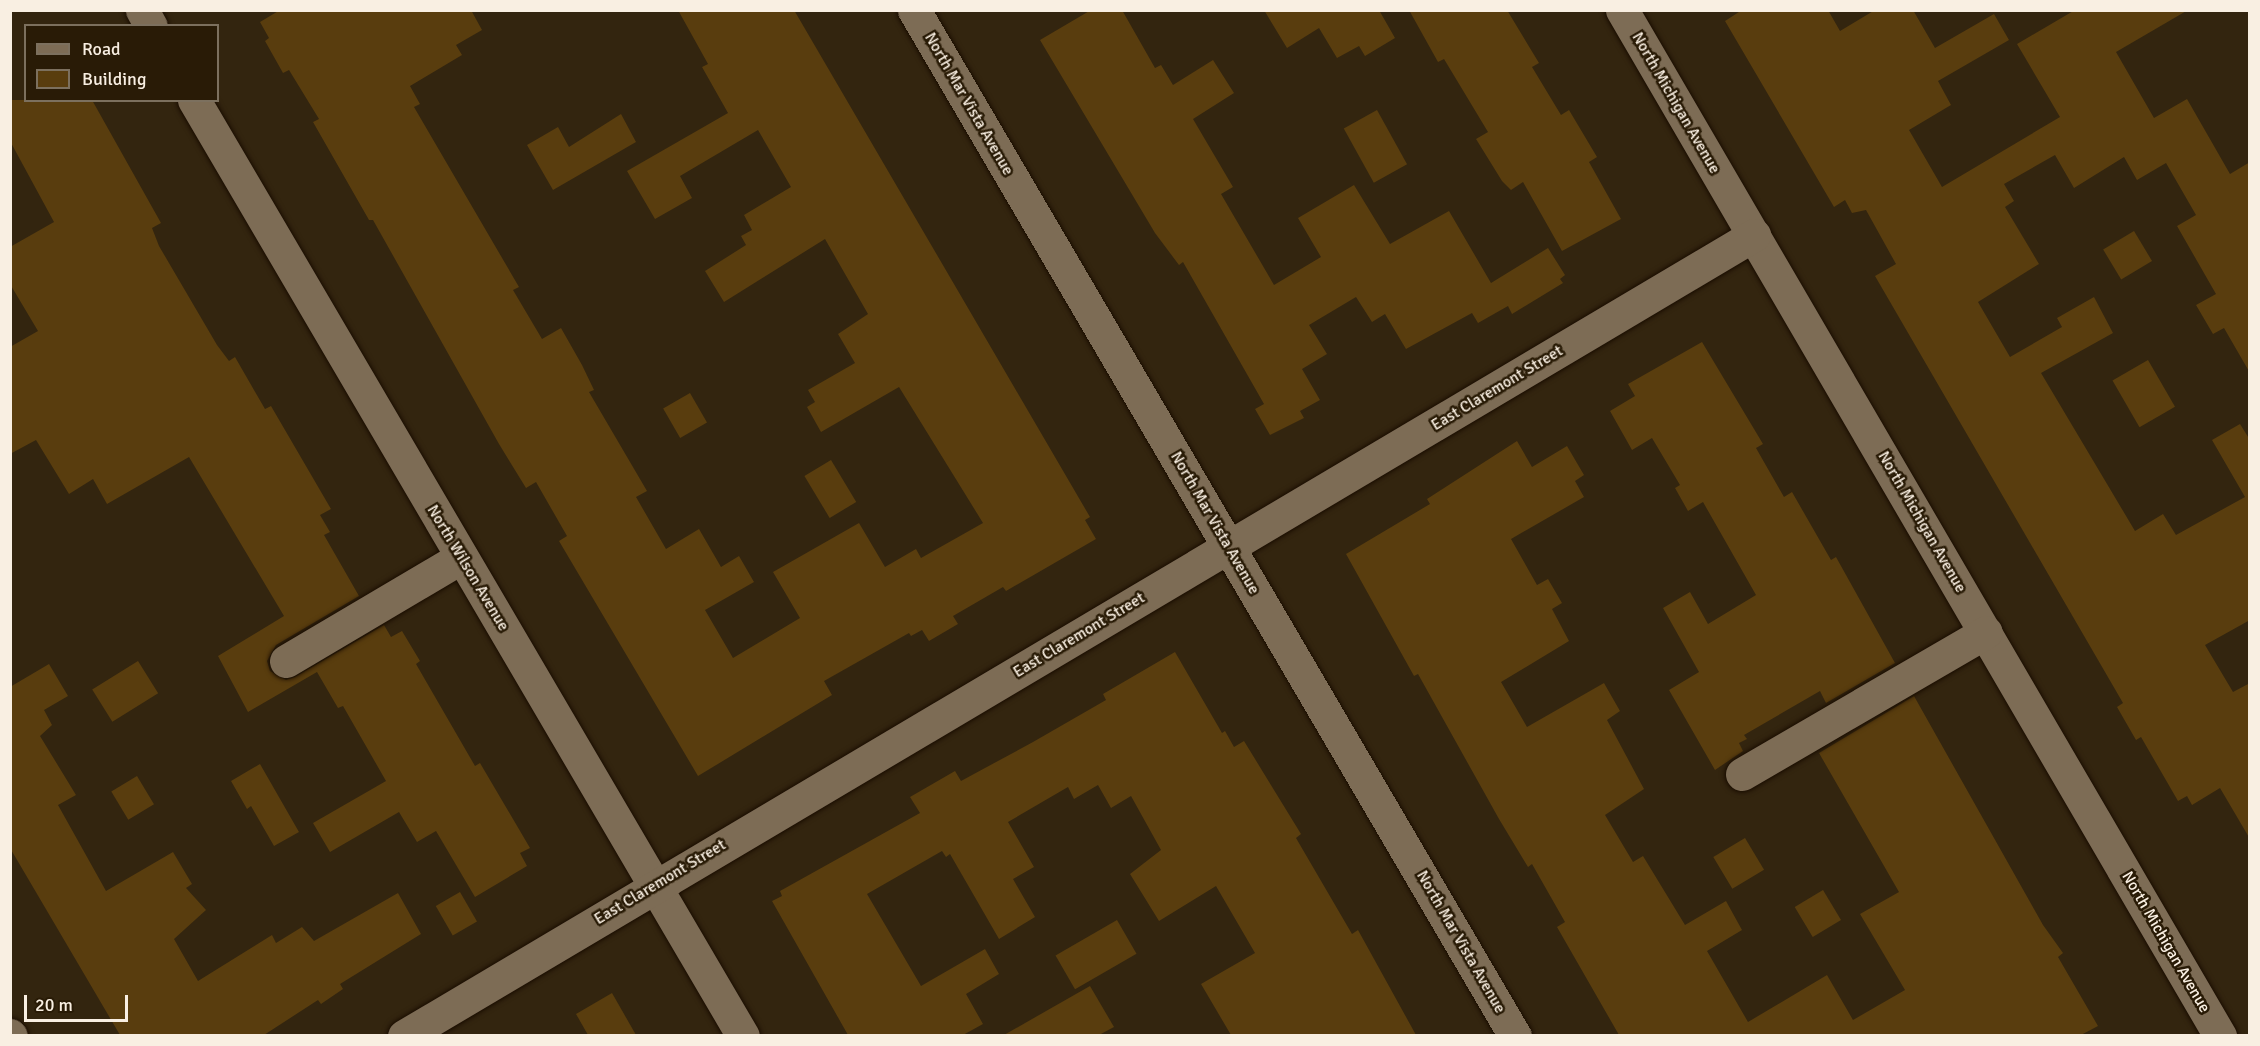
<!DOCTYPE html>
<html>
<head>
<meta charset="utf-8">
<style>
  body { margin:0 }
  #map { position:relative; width:2260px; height:1046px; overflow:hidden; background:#33250f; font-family:Signika,sans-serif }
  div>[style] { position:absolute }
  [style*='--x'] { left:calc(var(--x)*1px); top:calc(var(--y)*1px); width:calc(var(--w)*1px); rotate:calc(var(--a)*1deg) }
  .building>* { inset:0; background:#593d0e; transform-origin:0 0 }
  .roads { filter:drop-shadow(0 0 2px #1a0d00) drop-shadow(0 0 2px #1a0d00) }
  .minor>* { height:33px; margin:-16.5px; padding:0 16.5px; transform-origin:16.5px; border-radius:16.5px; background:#7d6c55 }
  span { translate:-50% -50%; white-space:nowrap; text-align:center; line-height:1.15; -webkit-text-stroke:5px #291b06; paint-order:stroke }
  .street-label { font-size:16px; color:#f9efe2 }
  .frame { position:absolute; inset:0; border:12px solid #f9efe2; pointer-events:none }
  .legend { position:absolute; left:24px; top:24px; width:195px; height:78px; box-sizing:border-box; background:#291b06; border:2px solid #7c705e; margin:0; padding:8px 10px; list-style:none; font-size:18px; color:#f9efe2 }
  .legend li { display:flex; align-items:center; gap:12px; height:30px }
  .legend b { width:30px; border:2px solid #7c705e }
  .scale { position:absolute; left:24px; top:995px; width:104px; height:27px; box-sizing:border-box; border:3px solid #f9efe2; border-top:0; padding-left:8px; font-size:18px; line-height:21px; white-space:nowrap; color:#f9efe2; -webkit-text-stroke:4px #291b06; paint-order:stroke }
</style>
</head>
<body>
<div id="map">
  <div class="building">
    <i style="clip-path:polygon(280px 10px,471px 10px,482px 30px,456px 45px,462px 55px,410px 86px,420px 104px,414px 107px,519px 287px,513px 290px,542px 339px,561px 328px,582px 365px,594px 390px,589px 392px,647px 491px,636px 497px,666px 549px,699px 529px,721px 567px,739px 556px,754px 582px,705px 610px,733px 658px,800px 618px,773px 572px,859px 523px,885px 567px,916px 549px,921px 558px,983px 523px,899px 387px,821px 432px,807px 407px,815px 402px,808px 390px,855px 363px,838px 334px,868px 314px,825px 239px,724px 302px,705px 271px,746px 245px,741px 236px,752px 230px,744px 215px,791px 187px,758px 130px,680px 176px,692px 198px,655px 219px,627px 171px,728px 113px,702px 67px,708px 64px,678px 10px,794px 10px,1090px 517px,1085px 520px,1096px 539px,1006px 591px,1003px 587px,953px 616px,958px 624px,929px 641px,922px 630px,911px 636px,909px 633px,824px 681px,832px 695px,698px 776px,559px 541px,567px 536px,536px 482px,526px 488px,499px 444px,373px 220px,369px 220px,313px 122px,319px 119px,289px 70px,283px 73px,265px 41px,269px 38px,260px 22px)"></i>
    <i style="clip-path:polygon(1091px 10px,1122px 10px,1155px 68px,1161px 65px,1173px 85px,1213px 60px,1234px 93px,1193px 119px,1233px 187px,1221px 194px,1274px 285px,1321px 257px,1298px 218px,1354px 185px,1390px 244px,1449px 211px,1491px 283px,1548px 248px,1565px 275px,1560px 279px,1563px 283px,1512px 314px,1508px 306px,1478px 323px,1472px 313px,1406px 349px,1385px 314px,1372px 322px,1356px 297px,1309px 325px,1327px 354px,1302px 369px,1320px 400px,1300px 411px,1304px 418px,1270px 435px,1255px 409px,1264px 404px,1183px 262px,1179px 265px,1155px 233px,1040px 40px)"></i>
    <i style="clip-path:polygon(1264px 10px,1379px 10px,1395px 38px,1365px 56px,1359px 46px,1337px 58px,1319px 28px,1287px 48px)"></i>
    <i style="clip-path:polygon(1409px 10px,1507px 10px,1539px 63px,1532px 67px,1561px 115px,1569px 110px,1597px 157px,1589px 162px,1621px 219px,1562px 251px,1523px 182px,1511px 190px,1502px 181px,1476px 139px,1488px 132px,1444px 59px,1438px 62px)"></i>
    <i style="clip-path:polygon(1742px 10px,1828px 10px,1840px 31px,1875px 10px,1913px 10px,1935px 48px,1994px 14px,2009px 40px,1938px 81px,1951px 105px,1909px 130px,1942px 187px,2060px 117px,2017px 44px,2075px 10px,2188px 10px,2116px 52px,2154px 118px,2187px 99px,2230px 174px,2250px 162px,2250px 373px,2224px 328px,2213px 334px,2196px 305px,2216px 294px,2177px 226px,2196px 215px,2166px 163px,2137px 180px,2124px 157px,2074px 188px,2055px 155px,2004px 184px,2014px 201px,2005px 207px,2039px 264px,1978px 302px,2010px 357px,2062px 327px,2057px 318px,2094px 297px,2113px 333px,2041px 373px,2135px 531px,2163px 514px,2176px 535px,2245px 497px,2212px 440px,2240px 424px,2250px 440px,2250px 620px,2205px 645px,2233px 692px,2250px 683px,2250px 839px,2220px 788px,2192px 805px,2187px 796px,2178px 801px,2141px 737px,2136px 740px,2117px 707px,2123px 703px,1875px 276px,1896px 264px,1866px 210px,1852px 213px,1845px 200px,1834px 207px,1725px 21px)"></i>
    <i style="clip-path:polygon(10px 100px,92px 100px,161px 223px,152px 228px,159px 246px,217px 345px,229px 361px,235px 357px,265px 409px,271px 406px,331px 509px,320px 515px,330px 532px,324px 535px,359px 596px,276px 645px,267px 661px,270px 671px,286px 680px,295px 677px,384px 625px,391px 637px,402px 631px,420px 661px,416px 664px,475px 766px,480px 763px,530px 848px,520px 853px,527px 866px,475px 897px,436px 831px,417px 842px,399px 812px,330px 852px,313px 823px,386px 781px,343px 706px,338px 708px,317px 672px,248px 712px,218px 656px,284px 616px,189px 457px,107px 504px,93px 479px,69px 494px,36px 440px,10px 454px,10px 347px,38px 331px,10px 284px,10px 247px,54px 222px,10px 141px)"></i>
    <i style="left:1377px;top:110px;width:62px;height:38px;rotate:61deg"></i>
    <i style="clip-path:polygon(621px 114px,636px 142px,553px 190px,527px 145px,558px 127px,569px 147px)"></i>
    <i style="left:2134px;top:231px;width:35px;height:36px;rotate:59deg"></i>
    <i style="clip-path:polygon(1702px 342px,1763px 444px,1756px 448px,1784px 497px,1792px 492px,1831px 560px,1836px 557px,1895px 663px,1826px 703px,1820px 691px,1744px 735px,1747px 739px,1739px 743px,1743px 751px,1715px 770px,1669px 690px,1699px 672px,1663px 608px,1690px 592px,1708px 624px,1756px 595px,1703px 502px,1688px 511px,1675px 488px,1680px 485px,1652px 438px,1632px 450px,1610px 411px,1635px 396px,1628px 384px)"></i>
    <i style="left:2148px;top:360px;width:54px;height:41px;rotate:60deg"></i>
    <i style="left:690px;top:393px;width:34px;height:31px;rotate:60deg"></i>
    <i style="clip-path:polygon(1517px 441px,1532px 467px,1567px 446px,1584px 475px,1575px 481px,1584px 497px,1511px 539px,1537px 585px,1548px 579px,1562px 603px,1552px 609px,1569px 641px,1501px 682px,1527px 727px,1604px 683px,1620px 711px,1607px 720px,1644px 789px,1605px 815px,1633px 862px,1643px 856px,1685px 925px,1726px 901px,1742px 930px,1707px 951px,1748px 1022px,1827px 975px,1853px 1020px,1905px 990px,1860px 914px,1899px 892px,1819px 753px,1914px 696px,2043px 925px,2063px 953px,2058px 957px,2098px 1026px,2081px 1035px,1619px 1035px,1557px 927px,1565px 922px,1532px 864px,1528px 867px,1499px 819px,1418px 674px,1414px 676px,1346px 554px,1430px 504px,1427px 499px)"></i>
    <i style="left:831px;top:460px;width:49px;height:31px;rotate:59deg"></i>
    <i style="clip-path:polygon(1175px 652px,1222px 733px,1225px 731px,1234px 747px,1244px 741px,1301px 834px,1296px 838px,1352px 934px,1358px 930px,1416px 1035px,1231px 1035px,1201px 984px,1255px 953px,1216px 886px,1159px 921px,1130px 874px,1161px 850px,1131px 796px,1111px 808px,1098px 785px,1074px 799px,1068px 787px,1008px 822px,1034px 867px,1013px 879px,1035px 917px,999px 939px,950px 854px,946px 857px,942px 851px,867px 894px,921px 986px,985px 949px,999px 974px,966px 994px,983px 1024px,963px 1035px,848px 1035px,772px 901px,782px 896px,780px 891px,920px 813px,910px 797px,955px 771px,961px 781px,1033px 742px,1106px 700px,1103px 694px)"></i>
    <i style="left:138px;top:661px;width:38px;height:54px;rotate:58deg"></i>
    <i style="clip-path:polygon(49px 664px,68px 696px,44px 710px,52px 725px,40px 736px,76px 795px,58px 805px,106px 891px,173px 852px,192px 884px,186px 888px,206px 910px,174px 939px,198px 981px,272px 935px,276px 943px,302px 927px,314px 941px,398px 893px,421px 934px,340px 984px,343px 989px,321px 1004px,318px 1000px,264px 1035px,120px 1035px,10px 848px,10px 687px)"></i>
    <i style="clip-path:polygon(260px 764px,299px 832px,274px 846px,251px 806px,247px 809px,231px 781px)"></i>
    <i style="left:137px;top:776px;width:33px;height:30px;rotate:59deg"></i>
    <i style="left:1745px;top:838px;width:37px;height:37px;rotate:59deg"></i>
    <i style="left:1823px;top:890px;width:35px;height:33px;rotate:59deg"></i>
    <i style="left:460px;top:892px;width:34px;height:28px;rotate:60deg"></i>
    <i style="left:1117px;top:920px;width:39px;height:71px;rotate:60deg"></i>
    <i style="clip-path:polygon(1090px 986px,1114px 1027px,1099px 1035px,1004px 1035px)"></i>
    <i style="clip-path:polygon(612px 993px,636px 1035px,588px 1035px,576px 1014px)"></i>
  </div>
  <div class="roads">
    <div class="minor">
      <i style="--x:142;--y:10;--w:18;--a:61"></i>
      <i style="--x:914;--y:10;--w:1189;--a:59.64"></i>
      <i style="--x:1622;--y:10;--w:1188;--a:59.76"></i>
      <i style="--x:194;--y:100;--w:1085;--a:59.61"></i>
      <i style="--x:286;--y:661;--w:204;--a:-30.6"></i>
      <i style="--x:1742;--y:774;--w:282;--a:-30.2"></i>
      <i style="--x:10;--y:1035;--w:1;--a:45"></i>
      <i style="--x:404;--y:1036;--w:1570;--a:-30.68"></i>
    </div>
  </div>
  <div class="street-label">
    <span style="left:1676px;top:103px;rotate:60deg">North Michigan Avenue</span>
    <span style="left:969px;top:104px;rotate:60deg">North Mar Vista Avenue</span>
    <span style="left:1497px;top:388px;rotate:-31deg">East Claremont Street</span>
    <span style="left:1922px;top:522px;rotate:60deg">North Michigan Avenue</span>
    <span style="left:1215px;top:523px;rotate:60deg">North Mar Vista Avenue</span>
    <span style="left:468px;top:568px;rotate:59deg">North Wilson Avenue</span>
    <span style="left:1079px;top:635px;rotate:-31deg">East Claremont Street</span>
    <span style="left:660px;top:882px;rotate:-31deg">East Claremont Street</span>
    <span style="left:1461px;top:942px;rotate:60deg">North Mar Vista Avenue</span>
    <span style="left:2166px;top:942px;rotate:60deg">North Michigan Avenue</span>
  </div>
  <div class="frame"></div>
  <ul class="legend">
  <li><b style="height:8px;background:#7d6c55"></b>Road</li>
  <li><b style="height:16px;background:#593d0e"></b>Building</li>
  </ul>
  <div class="scale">20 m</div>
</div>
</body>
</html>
